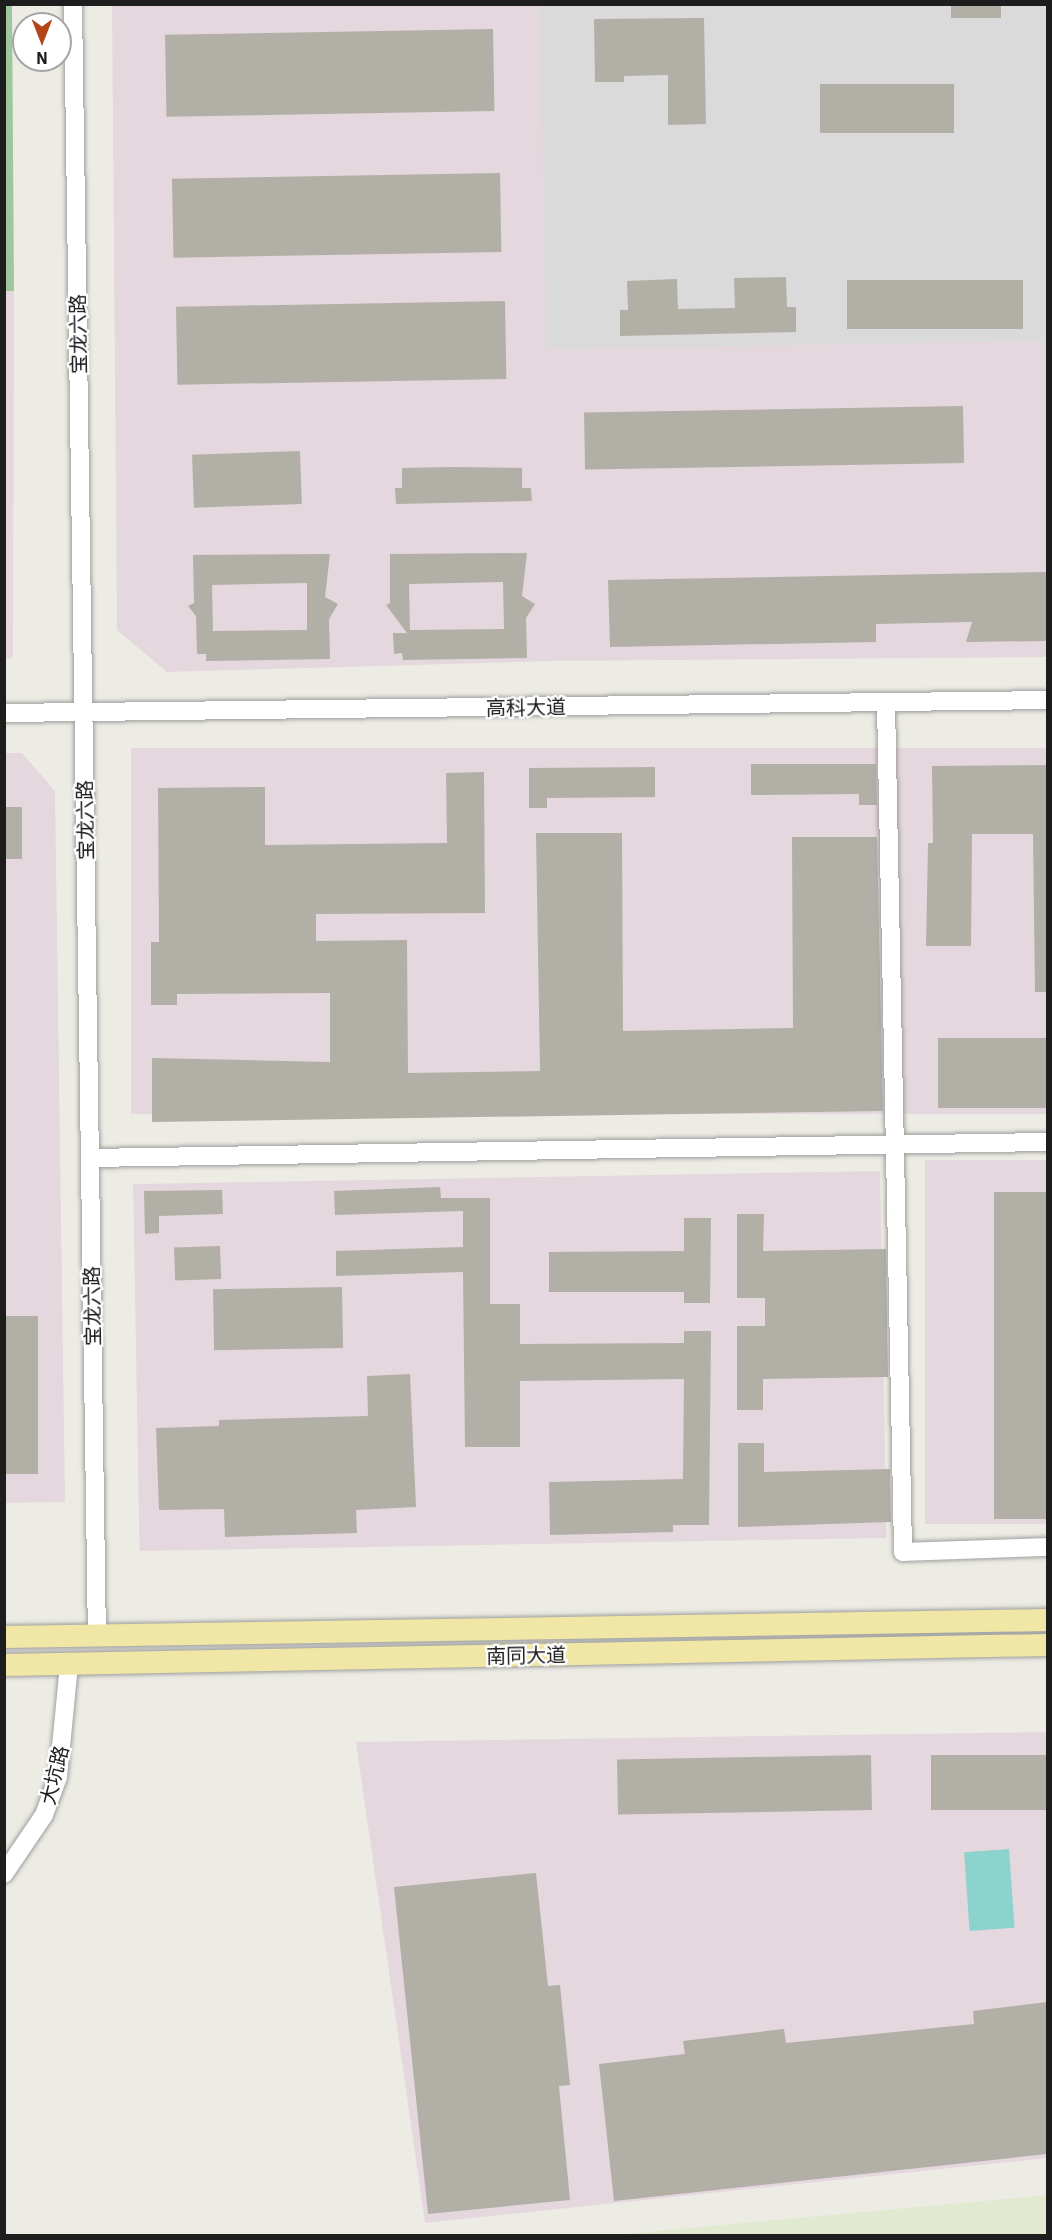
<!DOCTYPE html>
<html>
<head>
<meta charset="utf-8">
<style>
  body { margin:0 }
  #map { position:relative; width:1052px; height:2240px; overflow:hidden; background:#edece4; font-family:"IBM Plex Sans","Noto Sans SC",sans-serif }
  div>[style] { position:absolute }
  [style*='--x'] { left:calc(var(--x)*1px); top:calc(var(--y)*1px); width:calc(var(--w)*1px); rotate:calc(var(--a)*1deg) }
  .residential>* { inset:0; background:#dbdada; transform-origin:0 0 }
  .industrial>* { inset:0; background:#e5d7de; transform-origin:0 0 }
  .farmland>* { inset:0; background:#e1ead1 }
  .forest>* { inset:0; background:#9ec79d }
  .pitch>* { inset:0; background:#8bd3cc; transform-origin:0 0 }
  .building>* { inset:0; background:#b2afa7; transform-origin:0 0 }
  .roads { filter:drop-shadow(0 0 2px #9e9e9e) drop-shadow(0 0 2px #9e9e9e) }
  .minor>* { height:18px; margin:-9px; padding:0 9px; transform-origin:9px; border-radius:9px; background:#fff }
  .major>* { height:22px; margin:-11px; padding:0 11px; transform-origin:11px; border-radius:11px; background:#f0e6a6 }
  span { translate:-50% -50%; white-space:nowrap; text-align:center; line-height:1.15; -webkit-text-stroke:4.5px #fff; paint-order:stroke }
  .street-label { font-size:20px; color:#1d1d1d }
  .frame { position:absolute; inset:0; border:6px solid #1d1d1d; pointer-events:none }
  .north { position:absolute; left:12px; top:12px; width:60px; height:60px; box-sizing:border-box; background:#fff; border:2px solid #a5a5a5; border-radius:50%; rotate:180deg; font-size:16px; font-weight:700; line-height:24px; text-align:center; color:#1d1d1d }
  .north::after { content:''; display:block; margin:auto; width:21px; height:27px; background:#b24417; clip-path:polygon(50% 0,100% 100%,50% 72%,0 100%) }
</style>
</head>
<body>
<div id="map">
  <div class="residential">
    <i style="left:540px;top:5px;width:507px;height:344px"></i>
  </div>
  <div class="industrial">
    <i style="clip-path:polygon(112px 5px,540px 5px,546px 349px,1047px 341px,1047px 657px,553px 661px,167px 672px,117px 630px)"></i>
    <i style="clip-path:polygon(4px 291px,14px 291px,13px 658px,5px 659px)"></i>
    <i style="left:1047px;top:748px;width:366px;height:916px;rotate:90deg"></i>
    <i style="clip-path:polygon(4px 753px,22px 753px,55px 791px,65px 1502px,5px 1503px)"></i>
    <i style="left:1047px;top:1160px;width:364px;height:122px;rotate:90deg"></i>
    <i style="left:880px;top:1171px;width:367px;height:747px;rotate:89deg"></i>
    <i style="clip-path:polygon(1047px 1732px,1047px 2158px,425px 2223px,356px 1742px)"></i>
  </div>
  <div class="farmland">
    <i style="clip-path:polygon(1047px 2195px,1047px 2235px,613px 2235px)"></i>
  </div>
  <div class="forest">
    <i style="clip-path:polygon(4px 5px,12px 5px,14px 291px,4px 291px)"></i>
  </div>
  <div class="pitch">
    <i style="left:1009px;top:1849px;width:79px;height:45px;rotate:86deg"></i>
  </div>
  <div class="building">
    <i style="left:951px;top:4px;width:50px;height:14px"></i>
    <i style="clip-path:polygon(704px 18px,706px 124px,668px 125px,668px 75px,624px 76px,624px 82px,595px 82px,594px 19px)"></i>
    <i style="left:493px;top:29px;width:82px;height:328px;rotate:89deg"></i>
    <i style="left:954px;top:84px;width:49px;height:134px;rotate:90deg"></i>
    <i style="left:500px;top:173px;width:79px;height:328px;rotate:89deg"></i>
    <i style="clip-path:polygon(786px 277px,787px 307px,796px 307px,796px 332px,620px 336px,620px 310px,628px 310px,627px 281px,677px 279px,678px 309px,735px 308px,734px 278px)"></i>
    <i style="left:1023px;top:280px;width:49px;height:176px;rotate:90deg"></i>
    <i style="left:505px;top:301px;width:78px;height:329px;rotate:89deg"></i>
    <i style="left:963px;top:406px;width:57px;height:379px;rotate:89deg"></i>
    <i style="left:300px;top:451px;width:53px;height:108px;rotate:88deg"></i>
    <i style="clip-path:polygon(451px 467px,522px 468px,522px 488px,531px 488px,532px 501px,396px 504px,395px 488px,402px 488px,402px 468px)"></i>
    <i style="clip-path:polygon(evenodd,527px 553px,522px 596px,535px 604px,526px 618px,527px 658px,403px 660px,402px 653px,394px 654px,393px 633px,407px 633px,386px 605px,390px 603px,390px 554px,527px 553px,503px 582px,504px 629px,410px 630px,409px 584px,503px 582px)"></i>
    <i style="clip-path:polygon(evenodd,330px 554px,325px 597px,338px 604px,329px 619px,330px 659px,206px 661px,206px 654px,197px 654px,196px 616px,188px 606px,194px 603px,193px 555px,330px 554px,307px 583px,307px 630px,213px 631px,212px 585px,307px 583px)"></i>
    <i style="clip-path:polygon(1047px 572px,1047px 641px,966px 642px,972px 622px,876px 624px,876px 642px,610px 647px,608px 580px)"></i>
    <i style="clip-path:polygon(751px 764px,876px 764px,877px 805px,859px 805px,859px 794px,751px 795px)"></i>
    <i style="clip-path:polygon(1047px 765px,1047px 992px,1035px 992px,1033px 834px,972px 834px,971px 946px,926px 946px,928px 843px,933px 843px,932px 766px)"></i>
    <i style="clip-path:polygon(655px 767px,655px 797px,547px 798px,547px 808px,529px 808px,529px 768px)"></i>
    <i style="clip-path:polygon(484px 772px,485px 913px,316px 914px,316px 941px,407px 940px,408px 1073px,540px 1071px,536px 833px,622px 833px,623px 1031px,793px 1028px,792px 837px,877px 837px,883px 1111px,152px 1122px,152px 1058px,330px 1062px,330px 993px,177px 994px,177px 1005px,151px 1005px,151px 942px,159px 942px,158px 788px,265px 787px,265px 845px,447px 843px,446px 773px)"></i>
    <i style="left:4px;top:807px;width:18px;height:52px"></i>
    <i style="left:1047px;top:1038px;width:70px;height:109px;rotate:90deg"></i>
    <i style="clip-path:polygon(440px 1187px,441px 1198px,490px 1198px,490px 1304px,520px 1304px,520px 1344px,684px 1343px,684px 1331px,711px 1331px,709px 1525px,673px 1525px,673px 1532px,550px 1535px,549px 1482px,683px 1479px,684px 1379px,520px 1381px,520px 1447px,465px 1447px,463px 1272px,336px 1276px,336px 1251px,463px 1247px,463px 1211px,335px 1215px,334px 1191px)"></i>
    <i style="clip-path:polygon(222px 1190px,223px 1214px,159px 1216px,159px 1233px,145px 1234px,144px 1191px)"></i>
    <i style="left:994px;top:1192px;width:53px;height:327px"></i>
    <i style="clip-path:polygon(737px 1214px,764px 1214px,763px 1251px,886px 1249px,888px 1377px,763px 1379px,763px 1410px,737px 1410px,737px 1326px,765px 1326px,765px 1298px,737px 1298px)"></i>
    <i style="clip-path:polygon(684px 1218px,711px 1218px,710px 1303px,684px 1303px,684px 1292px,549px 1292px,549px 1252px,684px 1251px)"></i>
    <i style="left:220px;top:1246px;width:33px;height:46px;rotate:88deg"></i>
    <i style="left:342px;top:1287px;width:61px;height:129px;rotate:89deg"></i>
    <i style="left:38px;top:1316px;width:158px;height:34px;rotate:90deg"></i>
    <i style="clip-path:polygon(410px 1374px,416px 1507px,356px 1510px,357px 1533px,225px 1537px,224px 1509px,159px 1510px,156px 1428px,219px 1426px,219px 1420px,368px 1416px,367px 1376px)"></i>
    <i style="clip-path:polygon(738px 1443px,764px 1443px,764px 1472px,890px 1469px,891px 1522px,738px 1527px)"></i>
    <i style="left:871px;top:1755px;width:55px;height:254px;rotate:89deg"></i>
    <i style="left:1047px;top:1755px;width:55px;height:116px;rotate:90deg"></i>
    <i style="clip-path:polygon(536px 1873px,548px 1986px,560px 1985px,570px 2085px,559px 2086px,570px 2200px,428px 2214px,394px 1887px)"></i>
    <i style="clip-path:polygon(1047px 2002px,1047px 2154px,614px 2201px,599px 2064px,685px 2054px,683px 2041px,784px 2029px,786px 2043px,974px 2024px,973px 2011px)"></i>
  </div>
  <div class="roads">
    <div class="minor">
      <i style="--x:73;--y:4;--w:1632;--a:89.16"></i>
      <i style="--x:886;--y:703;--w:849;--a:88.85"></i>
      <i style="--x:903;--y:1552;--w:145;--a:-2"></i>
      <i style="--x:4;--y:713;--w:1044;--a:-0.71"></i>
      <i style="--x:90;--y:1158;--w:958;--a:-0.96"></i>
      <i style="--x:4;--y:1874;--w:71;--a:-55.9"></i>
      <i style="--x:44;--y:1815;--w:40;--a:-69.8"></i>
      <i style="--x:58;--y:1777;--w:114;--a:-84.4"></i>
    </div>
    <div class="major">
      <i style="--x:4;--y:1637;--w:1044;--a:-0.93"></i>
      <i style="--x:4;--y:1665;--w:1044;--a:-1.1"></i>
    </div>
  </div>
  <div class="street-label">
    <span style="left:78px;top:334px;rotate:-91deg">宝龙六路</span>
    <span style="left:526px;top:707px;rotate:-1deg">高科大道</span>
    <span style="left:85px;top:820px;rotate:-91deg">宝龙六路</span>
    <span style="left:92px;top:1306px;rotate:-91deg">宝龙六路</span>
    <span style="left:526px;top:1655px;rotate:-1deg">南同大道</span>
    <span style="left:54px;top:1775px;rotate:-76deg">大坑路</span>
  </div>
  <div class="frame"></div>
  <div class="north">N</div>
</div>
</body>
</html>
